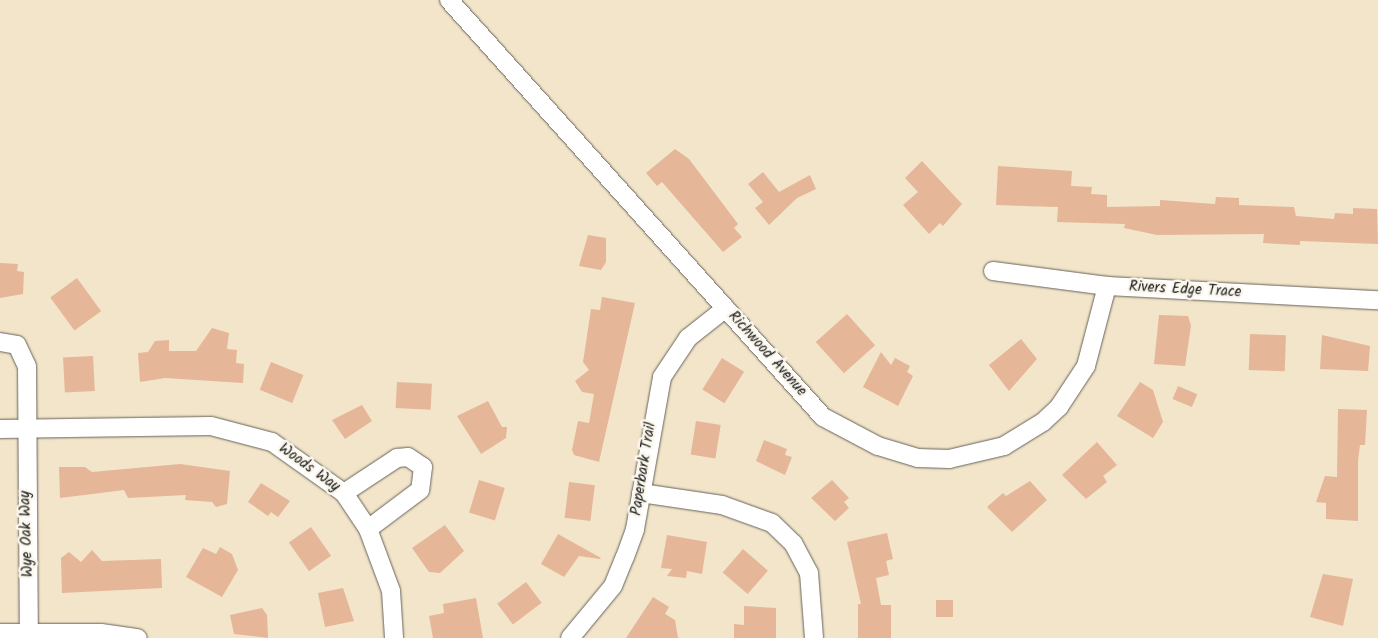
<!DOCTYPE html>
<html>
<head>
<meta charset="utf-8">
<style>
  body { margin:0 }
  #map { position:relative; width:1378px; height:638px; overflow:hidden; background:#f2e5ca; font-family:Kalam,sans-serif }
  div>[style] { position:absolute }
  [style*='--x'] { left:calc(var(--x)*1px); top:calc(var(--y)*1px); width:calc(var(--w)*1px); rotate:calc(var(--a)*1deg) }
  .building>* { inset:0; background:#e6b699; transform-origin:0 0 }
  .roads { filter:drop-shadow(0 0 1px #676259) drop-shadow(0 0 1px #676259) }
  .street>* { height:18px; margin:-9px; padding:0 9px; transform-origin:9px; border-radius:9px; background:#fff }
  span { translate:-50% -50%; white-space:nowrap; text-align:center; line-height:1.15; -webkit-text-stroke:5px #fbf7ec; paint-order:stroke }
  .street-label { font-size:15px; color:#1c1c1c }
</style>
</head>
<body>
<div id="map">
  <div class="building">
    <i style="clip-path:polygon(675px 149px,689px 159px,738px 224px,734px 228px,742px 237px,723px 252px,662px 182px,657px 186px,646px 173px)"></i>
    <i style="clip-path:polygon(922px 161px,962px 204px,943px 226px,940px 223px,929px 234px,903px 205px,918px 192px,905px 178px)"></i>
    <i style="clip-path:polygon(998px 166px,1072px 171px,1071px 186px,1092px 187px,1091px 194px,1107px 195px,1107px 207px,1160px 206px,1160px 200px,1215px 204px,1216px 197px,1239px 198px,1239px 205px,1294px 207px,1296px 216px,1334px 219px,1335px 213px,1353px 214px,1353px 208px,1377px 209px,1378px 244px,1300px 241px,1300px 245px,1263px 243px,1264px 234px,1157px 235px,1124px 228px,1125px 224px,1057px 222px,1058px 207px,996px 205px)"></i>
    <i style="clip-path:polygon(763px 172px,779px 192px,810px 175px,816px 189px,797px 198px,769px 225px,755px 208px,763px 202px,748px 184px)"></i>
    <i style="clip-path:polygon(588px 235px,606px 238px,606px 262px,601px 270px,579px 266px)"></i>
    <i style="clip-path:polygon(0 263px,18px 264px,17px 271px,24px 272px,23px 294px,0 298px)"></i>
    <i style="left:77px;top:278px;width:41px;height:33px;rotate:54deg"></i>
    <i style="clip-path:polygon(602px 297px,635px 303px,599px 462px,574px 455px,572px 450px,578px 421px,589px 423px,594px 394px,582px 392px,575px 381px,589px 370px,583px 362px,591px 309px,600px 310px)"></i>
    <i style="left:847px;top:314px;width:42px;height:42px;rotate:48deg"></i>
    <i style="clip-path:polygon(1159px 315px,1188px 316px,1191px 326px,1185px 366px,1154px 364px)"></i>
    <i style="clip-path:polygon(212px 328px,229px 333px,227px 349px,237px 350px,236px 363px,244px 364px,243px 383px,165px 378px,140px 382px,138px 353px,148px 352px,155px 341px,169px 340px,169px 351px,196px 351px)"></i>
    <i style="left:1250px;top:334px;width:36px;height:36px;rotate:2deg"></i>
    <i style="clip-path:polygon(1322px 335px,1370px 346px,1368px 371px,1320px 369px)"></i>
    <i style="clip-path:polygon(1021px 339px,1037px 359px,1009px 391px,989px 365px)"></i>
    <i style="clip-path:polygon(881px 352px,891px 365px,895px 358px,910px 366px,907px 372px,913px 376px,898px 406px,863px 387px)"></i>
    <i style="left:93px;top:356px;width:35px;height:30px;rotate:87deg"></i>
    <i style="left:722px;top:358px;width:26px;height:37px;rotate:32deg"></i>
    <i style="left:271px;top:362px;width:35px;height:30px;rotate:22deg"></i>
    <i style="left:397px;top:382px;width:35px;height:26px;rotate:3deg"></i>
    <i style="clip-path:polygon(1140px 382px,1153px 390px,1163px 422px,1153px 438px,1117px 416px)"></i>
    <i style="left:1178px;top:386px;width:21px;height:14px;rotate:23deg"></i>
    <i style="clip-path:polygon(488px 401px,502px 427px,507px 427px,506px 438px,481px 454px,457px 416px)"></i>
    <i style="clip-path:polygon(362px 405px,372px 421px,345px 439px,332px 420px)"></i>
    <i style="clip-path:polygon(1338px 409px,1367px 410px,1365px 445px,1360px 445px,1358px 461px,1358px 521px,1326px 519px,1326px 503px,1316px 502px,1325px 476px,1337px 477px)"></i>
    <i style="left:696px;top:421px;width:25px;height:34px;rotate:9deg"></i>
    <i style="clip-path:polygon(764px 440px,787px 449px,785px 455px,792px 457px,785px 475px,756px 461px)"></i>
    <i style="clip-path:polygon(1097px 442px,1117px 465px,1103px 476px,1107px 482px,1086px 499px,1062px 475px)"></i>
    <i style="clip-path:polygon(180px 464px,230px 471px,227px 504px,216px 507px,212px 502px,185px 500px,186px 495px,128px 498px,124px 490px,60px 498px,59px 467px,85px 467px,92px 472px)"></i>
    <i style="left:479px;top:480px;width:27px;height:34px;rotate:17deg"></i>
    <i style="clip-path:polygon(832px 480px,849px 498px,844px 502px,849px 508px,835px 521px,811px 498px)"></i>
    <i style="clip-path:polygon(1030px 481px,1047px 500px,1012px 532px,987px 507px,1003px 493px,1006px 496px)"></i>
    <i style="left:569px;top:482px;width:26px;height:36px;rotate:7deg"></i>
    <i style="clip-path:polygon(261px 483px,290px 501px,278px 517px,271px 512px,268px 516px,248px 502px)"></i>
    <i style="clip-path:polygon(445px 525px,464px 551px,440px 573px,429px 572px,412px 548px)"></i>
    <i style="left:311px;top:527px;width:35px;height:27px;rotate:55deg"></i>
    <i style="clip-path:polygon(887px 533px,893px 559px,886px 561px,889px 575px,876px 578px,881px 605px,891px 605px,891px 638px,858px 638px,858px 604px,861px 604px,847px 542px)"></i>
    <i style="clip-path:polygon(558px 534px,601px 558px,600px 559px,579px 556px,564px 577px,541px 564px)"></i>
    <i style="clip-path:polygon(667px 535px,707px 542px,702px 574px,687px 571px,686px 578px,667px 576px,672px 569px,661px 568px)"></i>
    <i style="clip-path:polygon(220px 547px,232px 554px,238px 570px,222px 597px,186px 577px,203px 548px,216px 554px)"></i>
    <i style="left:743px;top:549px;width:33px;height:31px;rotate:41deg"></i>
    <i style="clip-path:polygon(92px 550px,102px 561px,161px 559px,162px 588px,62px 593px,61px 558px,69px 552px,81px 562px)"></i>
    <i style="clip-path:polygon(1323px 574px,1353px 579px,1343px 626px,1310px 617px)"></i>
    <i style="left:526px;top:582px;width:26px;height:36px;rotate:53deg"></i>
    <i style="clip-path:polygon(343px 588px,354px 621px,325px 627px,318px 593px)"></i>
    <i style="clip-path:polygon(653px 597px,669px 607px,665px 614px,675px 620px,678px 638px,626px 638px)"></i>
    <i style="clip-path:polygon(476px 598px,483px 638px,433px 638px,429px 616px,444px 613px,443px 604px)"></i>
    <i style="left:936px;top:600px;width:17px;height:17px"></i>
    <i style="clip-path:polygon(744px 606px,776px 608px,776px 638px,734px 638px,734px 624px,744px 625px)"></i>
    <i style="clip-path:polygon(262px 608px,267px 615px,268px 638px,234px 634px,230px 615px)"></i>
  </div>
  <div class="roads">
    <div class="street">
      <i style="--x:449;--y:0;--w:560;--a:48.11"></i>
      <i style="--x:823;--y:417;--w:62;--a:27.8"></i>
      <i style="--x:878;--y:446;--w:42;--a:16.7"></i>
      <i style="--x:918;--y:458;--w:31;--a:2"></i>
      <i style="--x:949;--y:459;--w:57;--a:-13.3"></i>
      <i style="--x:1004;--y:446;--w:46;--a:-31.6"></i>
      <i style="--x:1043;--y:422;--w:22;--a:-43"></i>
      <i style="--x:1059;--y:407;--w:49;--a:-56.6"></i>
      <i style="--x:1086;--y:366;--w:83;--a:-75.3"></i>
      <i style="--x:993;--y:271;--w:115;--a:7.5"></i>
      <i style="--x:1107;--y:286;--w:271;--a:3"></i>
      <i style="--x:0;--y:342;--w:17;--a:10"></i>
      <i style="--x:17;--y:345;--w:23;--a:65"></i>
      <i style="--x:27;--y:366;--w:272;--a:89.6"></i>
      <i style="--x:0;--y:429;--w:211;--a:-0.8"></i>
      <i style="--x:211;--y:426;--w:63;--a:14.7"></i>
      <i style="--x:272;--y:442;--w:88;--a:35.3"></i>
      <i style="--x:344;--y:493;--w:43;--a:56.3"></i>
      <i style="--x:368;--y:529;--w:66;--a:69.6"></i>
      <i style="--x:391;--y:591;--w:47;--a:86.3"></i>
      <i style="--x:344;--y:493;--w:64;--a:-33.4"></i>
      <i style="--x:397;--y:458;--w:11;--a:-5"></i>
      <i style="--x:408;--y:457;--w:18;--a:34"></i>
      <i style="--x:423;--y:467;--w:23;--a:97"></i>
      <i style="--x:420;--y:490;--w:65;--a:143.1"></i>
      <i style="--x:641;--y:493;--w:82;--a:8.4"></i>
      <i style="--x:722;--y:505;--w:53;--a:19.8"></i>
      <i style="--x:772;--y:523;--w:29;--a:44"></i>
      <i style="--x:793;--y:543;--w:34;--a:62"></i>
      <i style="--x:809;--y:573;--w:65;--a:85.6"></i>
      <i style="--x:0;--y:633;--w:101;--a:0"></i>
      <i style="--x:101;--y:633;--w:37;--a:8"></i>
      <i style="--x:570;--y:638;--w:67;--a:-50.4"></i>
      <i style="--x:613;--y:586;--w:31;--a:-68"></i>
      <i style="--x:625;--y:557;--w:30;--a:-70"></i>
      <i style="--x:635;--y:529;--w:154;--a:-79.9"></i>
      <i style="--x:662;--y:377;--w:47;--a:-56.3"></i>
      <i style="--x:688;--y:338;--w:48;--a:-38.3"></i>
    </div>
  </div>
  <div class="street-label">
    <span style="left:1185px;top:290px;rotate:3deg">Rivers Edge Trace</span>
    <span style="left:767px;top:354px;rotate:48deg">Richwood Avenue</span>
    <span style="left:309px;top:468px;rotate:36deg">Woods Way</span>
    <span style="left:644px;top:469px;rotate:-81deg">Paperbark Trail</span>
    <span style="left:27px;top:534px;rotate:-92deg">Wye Oak Way</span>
  </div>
</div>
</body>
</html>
